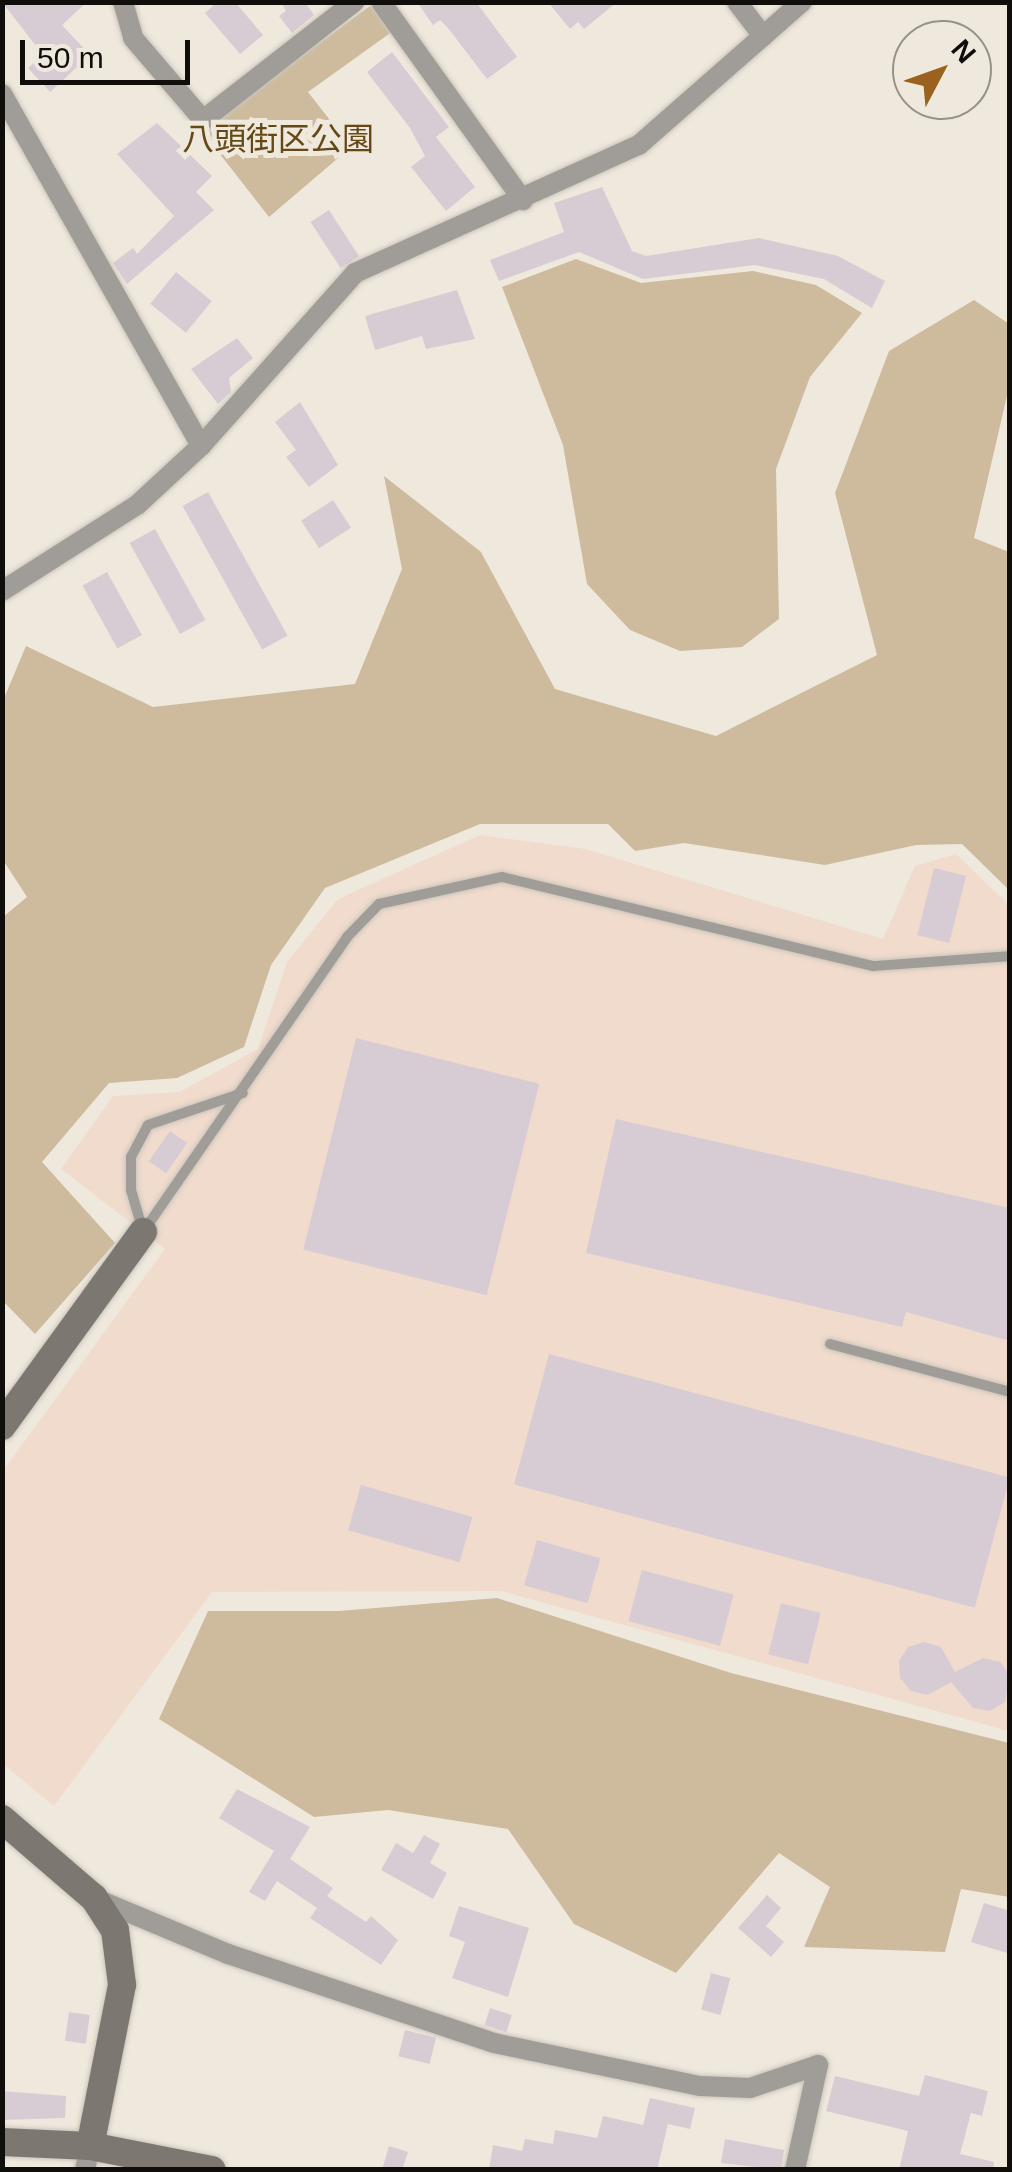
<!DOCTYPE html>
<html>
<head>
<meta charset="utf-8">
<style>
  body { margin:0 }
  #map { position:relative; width:1012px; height:2172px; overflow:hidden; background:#efe8dd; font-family:Arial,"Noto Sans JP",sans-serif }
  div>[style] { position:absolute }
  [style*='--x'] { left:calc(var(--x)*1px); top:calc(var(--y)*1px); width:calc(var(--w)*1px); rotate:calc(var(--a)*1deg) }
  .industrial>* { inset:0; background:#f0dbcd }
  .green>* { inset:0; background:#cebb9d }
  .building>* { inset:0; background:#d8ccd4; transform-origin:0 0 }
  .roads { filter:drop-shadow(0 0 2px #cbc5bb) drop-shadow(0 0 2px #cbc5bb) }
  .lane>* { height:10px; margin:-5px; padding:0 5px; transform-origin:5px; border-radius:5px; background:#a09d98 }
  .street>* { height:20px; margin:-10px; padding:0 10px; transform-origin:10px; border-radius:10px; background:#a09d98 }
  .secondary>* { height:28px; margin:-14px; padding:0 14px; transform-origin:14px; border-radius:14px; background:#7c7871 }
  span { translate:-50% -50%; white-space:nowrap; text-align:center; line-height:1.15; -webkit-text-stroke:10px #efe8dd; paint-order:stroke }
  .park-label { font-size:32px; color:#644916 }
  .frame { position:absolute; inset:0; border:5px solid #100e0a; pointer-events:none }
  .north { position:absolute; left:892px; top:20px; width:100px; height:100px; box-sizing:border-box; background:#efe8dd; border:2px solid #969189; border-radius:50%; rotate:49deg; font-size:28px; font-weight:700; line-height:40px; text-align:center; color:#100e0a }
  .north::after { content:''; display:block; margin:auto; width:35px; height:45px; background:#9b621f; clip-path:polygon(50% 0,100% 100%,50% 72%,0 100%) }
  .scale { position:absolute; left:20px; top:40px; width:170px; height:45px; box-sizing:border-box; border:5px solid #100e0a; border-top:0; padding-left:12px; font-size:30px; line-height:35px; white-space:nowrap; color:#100e0a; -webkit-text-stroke:8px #efe8dd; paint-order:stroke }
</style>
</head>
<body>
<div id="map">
  <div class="industrial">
    <i style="clip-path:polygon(480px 835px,585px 849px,883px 939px,915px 866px,956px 854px,1009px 905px,1009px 1731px,501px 1591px,212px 1592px,54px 1806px,3px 1764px,3px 1471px,165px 1249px,61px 1169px,113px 1096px,180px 1092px,258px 1049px,287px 962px,338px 899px)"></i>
  </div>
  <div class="green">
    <i style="clip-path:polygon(370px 6px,393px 31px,308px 92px,351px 147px,269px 217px,201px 130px)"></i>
    <i style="clip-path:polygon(576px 259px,641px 283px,753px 271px,816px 285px,862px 313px,810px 377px,776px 469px,779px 619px,742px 647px,680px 651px,630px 630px,587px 584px,563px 445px,502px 287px)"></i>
    <i style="clip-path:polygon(974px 300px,1009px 324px,1009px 387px,974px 538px,1009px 552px,1009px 890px,962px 844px,916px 845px,825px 865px,684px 843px,635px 851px,608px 824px,480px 824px,325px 888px,271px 965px,244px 1047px,177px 1078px,109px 1083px,42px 1162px,115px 1243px,35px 1334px,2px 1300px,3px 917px,27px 897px,3px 860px,2px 703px,26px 646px,153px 707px,355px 684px,402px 569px,384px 476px,481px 552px,555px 689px,716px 736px,877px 655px,835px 493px,889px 351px)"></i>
    <i style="clip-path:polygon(497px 1598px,731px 1673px,1009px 1743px,1009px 1897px,961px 1889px,945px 1952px,804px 1947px,830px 1887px,779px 1853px,676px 1973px,574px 1924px,508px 1829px,388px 1810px,314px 1817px,159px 1719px,208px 1611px,339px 1611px)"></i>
  </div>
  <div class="building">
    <i style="clip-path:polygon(2px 2px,87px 2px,62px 25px,90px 55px,50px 92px,28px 68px,43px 55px)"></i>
    <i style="clip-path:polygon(217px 2px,235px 2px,263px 35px,240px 54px,205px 13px)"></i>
    <i style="clip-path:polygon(281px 2px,305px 2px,314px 15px,292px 33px,279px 16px,286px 11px)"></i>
    <i style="clip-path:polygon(417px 2px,476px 2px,517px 57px,487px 79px,448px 28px,440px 20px,433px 25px)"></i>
    <i style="clip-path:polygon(548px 2px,617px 2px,584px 29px,578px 22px,570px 29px)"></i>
    <i style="clip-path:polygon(392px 52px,449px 127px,436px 137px,475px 187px,446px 211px,411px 167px,425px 156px,410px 128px,367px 72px)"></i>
    <i style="clip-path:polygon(157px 123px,212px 176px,196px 192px,214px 210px,127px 284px,113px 263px,133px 248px,137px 254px,174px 216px,117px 154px)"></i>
    <i style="clip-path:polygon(602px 187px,632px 251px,646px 256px,759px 238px,838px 256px,885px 281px,872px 308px,824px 279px,755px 265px,643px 279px,579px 252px,499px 281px,490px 260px,564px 232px,554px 203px)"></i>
    <i style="left:329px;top:210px;width:55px;height:22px;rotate:57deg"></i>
    <i style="left:176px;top:272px;width:46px;height:41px;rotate:39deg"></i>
    <i style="clip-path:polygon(457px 290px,475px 339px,426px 349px,422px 336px,375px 350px,365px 316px)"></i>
    <i style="clip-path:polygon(237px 338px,253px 358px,229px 378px,231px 392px,218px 404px,191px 369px)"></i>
    <i style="clip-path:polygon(300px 402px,338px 465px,309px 487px,286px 457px,296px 450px,275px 422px)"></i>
    <i style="left:208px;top:492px;width:164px;height:29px;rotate:61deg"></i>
    <i style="left:333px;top:500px;width:33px;height:38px;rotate:57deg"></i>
    <i style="left:155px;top:529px;width:104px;height:29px;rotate:61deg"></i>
    <i style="left:107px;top:572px;width:72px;height:28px;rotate:61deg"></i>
    <i style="left:934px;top:868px;width:33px;height:69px;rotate:14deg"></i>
    <i style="left:356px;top:1038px;width:189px;height:218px;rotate:14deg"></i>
    <i style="clip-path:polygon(616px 1119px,1010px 1208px,1010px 1341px,906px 1312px,902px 1327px,586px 1253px)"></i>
    <i style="left:170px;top:1131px;width:21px;height:37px;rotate:35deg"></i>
    <i style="left:549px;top:1354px;width:477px;height:135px;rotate:15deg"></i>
    <i style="left:361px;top:1485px;width:116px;height:47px;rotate:16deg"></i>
    <i style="left:537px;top:1540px;width:66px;height:47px;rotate:16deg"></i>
    <i style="left:642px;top:1570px;width:95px;height:53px;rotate:15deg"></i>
    <i style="left:781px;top:1603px;width:41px;height:53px;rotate:14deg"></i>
    <i style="clip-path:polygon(924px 1642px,941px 1647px,955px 1672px,983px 1658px,1000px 1662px,1010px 1675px,1005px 1702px,990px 1711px,973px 1708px,951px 1682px,928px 1695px,911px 1691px,900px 1678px,899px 1661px,908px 1647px)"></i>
    <i style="clip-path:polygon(237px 1789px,310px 1827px,290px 1859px,333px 1888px,327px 1896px,366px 1922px,371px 1916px,398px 1940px,381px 1965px,310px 1918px,317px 1908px,277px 1881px,265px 1901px,249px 1892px,274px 1851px,219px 1818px)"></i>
    <i style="clip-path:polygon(424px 1835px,440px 1844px,430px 1863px,447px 1873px,433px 1899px,381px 1870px,396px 1843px,413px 1853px)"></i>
    <i style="clip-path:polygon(767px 1895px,781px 1908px,766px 1926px,784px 1942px,771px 1957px,738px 1928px)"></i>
    <i style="clip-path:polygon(984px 1903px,1010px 1911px,1010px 1954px,971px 1942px)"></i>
    <i style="clip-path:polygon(459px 1906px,529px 1928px,508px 1997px,452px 1978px,465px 1942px,449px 1936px)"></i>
    <i style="left:711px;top:1973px;width:20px;height:38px;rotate:15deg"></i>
    <i style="left:490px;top:2008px;width:23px;height:18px;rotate:18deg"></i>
    <i style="left:69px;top:2012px;width:21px;height:29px;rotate:8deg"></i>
    <i style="left:405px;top:2030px;width:32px;height:27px;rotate:14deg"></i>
    <i style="clip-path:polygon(925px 2075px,988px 2091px,982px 2116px,971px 2113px,960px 2154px,994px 2162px,993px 2170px,899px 2170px,908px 2131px,826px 2111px,835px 2076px,919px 2096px)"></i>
    <i style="clip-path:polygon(2px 2091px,66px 2096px,65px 2118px,2px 2120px)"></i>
    <i style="clip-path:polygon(650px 2098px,695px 2108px,690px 2129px,668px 2124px,657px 2170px,489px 2170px,493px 2145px,522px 2151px,525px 2139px,553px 2144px,555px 2130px,597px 2138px,603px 2116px,643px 2125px)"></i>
    <i style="clip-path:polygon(725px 2139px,784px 2150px,781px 2170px,721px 2163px)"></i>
    <i style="clip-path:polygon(389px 2146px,408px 2152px,402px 2170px,382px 2170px)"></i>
  </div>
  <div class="roads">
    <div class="lane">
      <i style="--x:143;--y:1231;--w:43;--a:-106.3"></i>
      <i style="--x:131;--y:1190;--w:33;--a:-90"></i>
      <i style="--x:131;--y:1157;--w:36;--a:-62"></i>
      <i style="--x:148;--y:1125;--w:100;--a:-18.6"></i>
      <i style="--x:143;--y:1232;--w:359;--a:-55.3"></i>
      <i style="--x:347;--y:937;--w:46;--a:-45.9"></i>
      <i style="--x:379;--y:904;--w:126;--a:-12.4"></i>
      <i style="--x:502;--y:877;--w:382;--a:13.5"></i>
      <i style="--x:874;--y:966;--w:136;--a:-4.2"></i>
      <i style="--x:830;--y:1344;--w:186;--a:14.9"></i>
    </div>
    <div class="street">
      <i style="--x:123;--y:2;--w:37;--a:74"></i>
      <i style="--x:133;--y:38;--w:108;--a:49.5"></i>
      <i style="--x:203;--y:120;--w:192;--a:-38"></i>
      <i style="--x:381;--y:2;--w:244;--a:54.4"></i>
      <i style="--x:737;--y:2;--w:43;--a:52.6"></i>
      <i style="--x:2;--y:94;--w:404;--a:60.5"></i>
      <i style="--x:2;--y:591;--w:160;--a:-32.5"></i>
      <i style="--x:137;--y:505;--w:87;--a:-42.7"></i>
      <i style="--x:201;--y:446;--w:232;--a:-48.3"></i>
      <i style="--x:355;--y:273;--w:312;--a:-24.3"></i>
      <i style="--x:639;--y:145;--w:217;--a:-41.3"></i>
      <i style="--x:94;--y:1898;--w:145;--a:22.7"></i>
      <i style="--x:228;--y:1954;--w:280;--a:18.5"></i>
      <i style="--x:494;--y:2043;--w:210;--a:11.8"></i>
      <i style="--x:700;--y:2086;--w:50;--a:2.3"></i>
      <i style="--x:750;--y:2088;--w:72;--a:-18.7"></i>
      <i style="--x:818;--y:2065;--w:107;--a:102.4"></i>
      <i style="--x:85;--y:2170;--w:25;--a:-78"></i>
    </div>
    <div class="secondary">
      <i style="--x:2;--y:1426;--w:240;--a:-54"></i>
      <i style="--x:2;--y:1819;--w:121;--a:40.7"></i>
      <i style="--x:94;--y:1898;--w:38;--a:57"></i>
      <i style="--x:115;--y:1930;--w:55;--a:82.7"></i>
      <i style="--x:122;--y:1985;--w:164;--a:101.2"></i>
      <i style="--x:2;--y:2142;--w:88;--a:2.6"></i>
      <i style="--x:90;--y:2146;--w:124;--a:11.1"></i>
    </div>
  </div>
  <div class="park-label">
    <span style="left:278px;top:139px">八頭街区公園</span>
  </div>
  <div class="frame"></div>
  <div class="north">N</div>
  <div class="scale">50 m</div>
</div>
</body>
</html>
